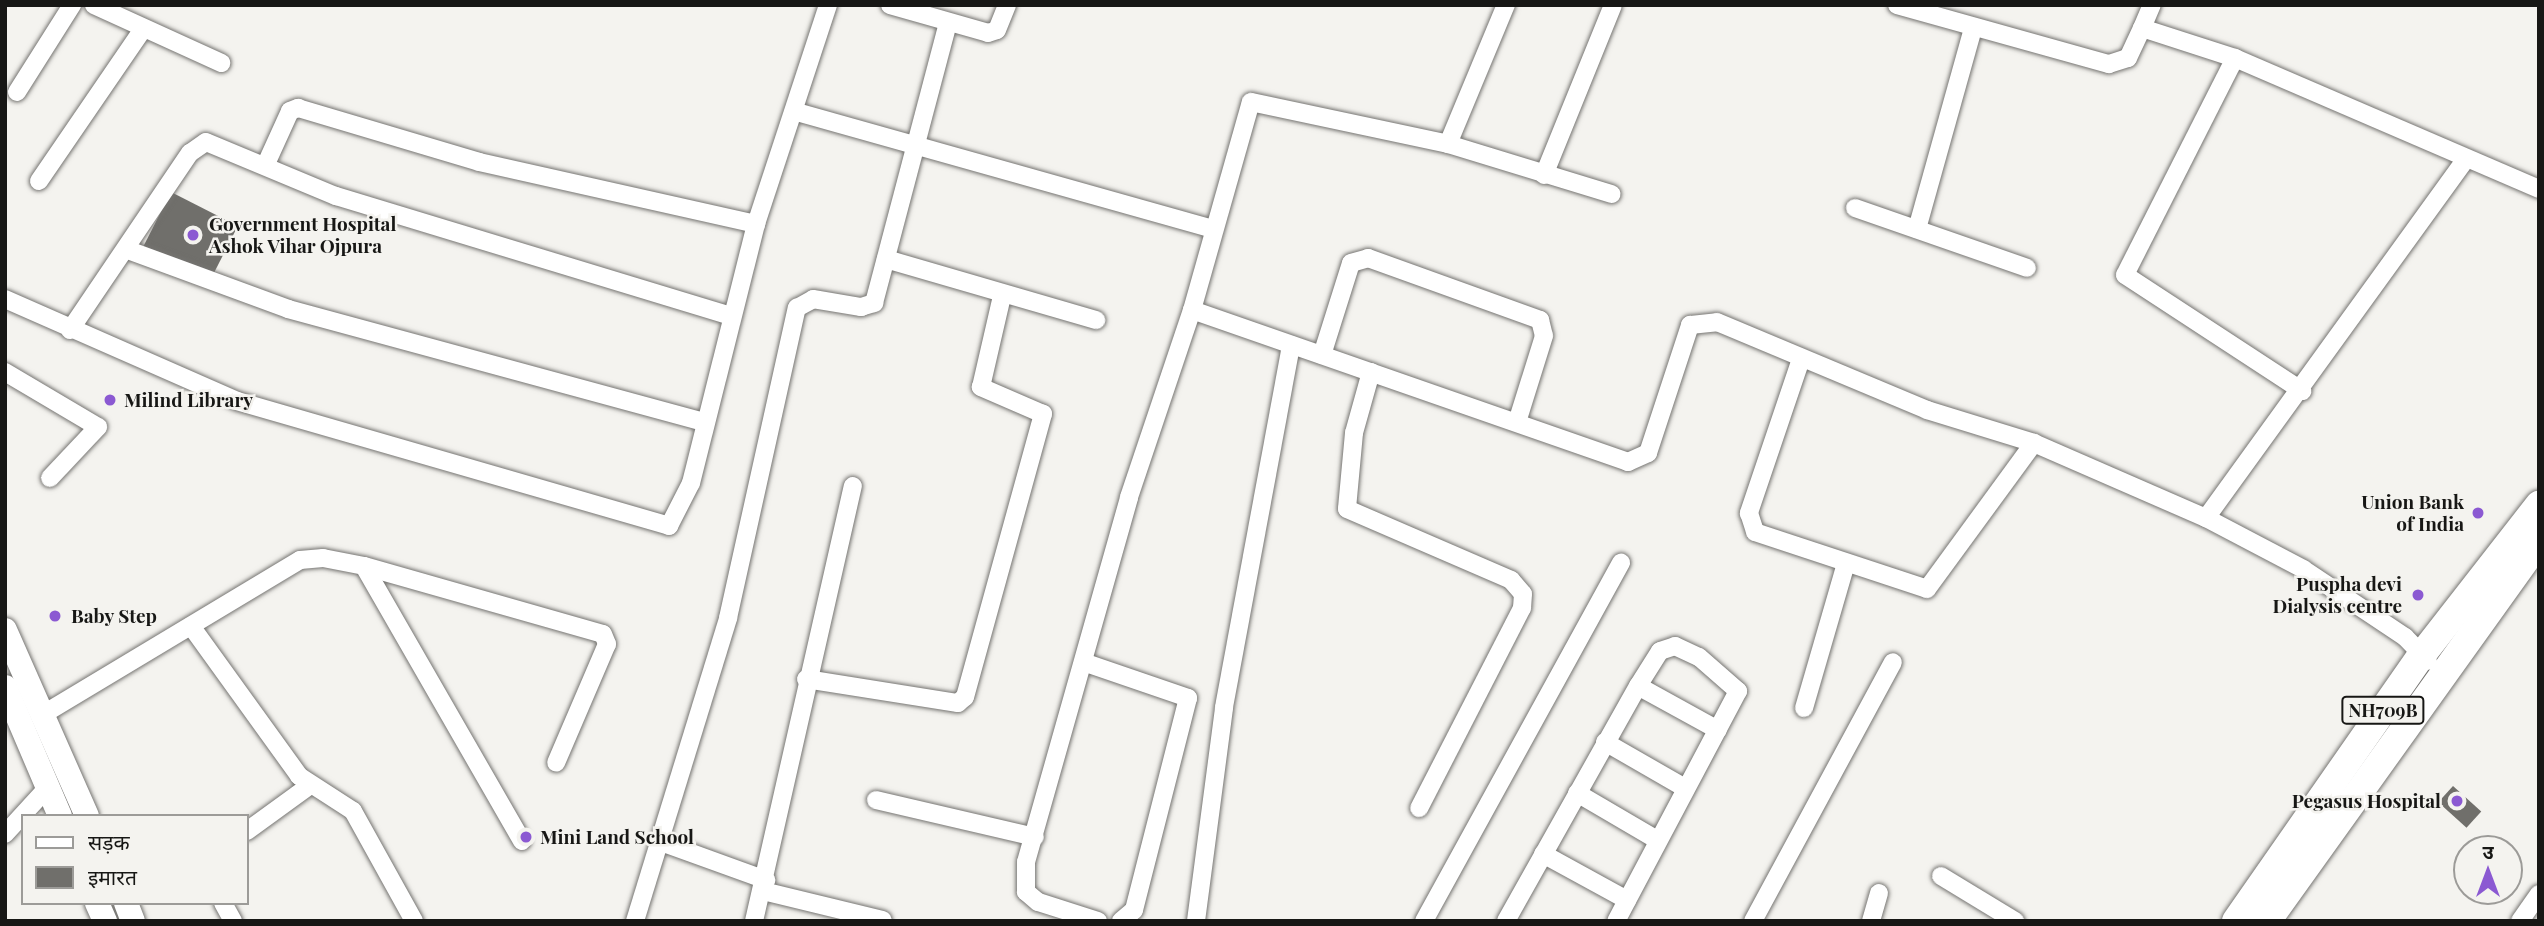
<!DOCTYPE html>
<html>
<head>
<meta charset="utf-8">
<style>
  body { margin:0 }
  #map { position:relative; width:2544px; height:926px; overflow:hidden; background:#f4f3ef; font-family:"Playfair Display","Noto Sans Devanagari",serif }
  div>[style] { position:absolute }
  [style*='--x'] { left:calc(var(--x)*1px); top:calc(var(--y)*1px); width:calc(var(--w)*1px); rotate:calc(var(--a)*1deg) }
  .building>* { inset:0; background:#706f6b; transform-origin:0 0 }
  .roads { filter:drop-shadow(0 0 2px #757471) drop-shadow(0 0 2px #757471) }
  .minor>* { height:18px; margin:-9px; padding:0 9px; transform-origin:9px; border-radius:9px; background:#fff }
  .secondary>* { height:24px; margin:-12px; padding:0 12px; transform-origin:12px; border-radius:12px; background:#fff }
  .trunk>* { height:28px; margin:-14px; padding:0 14px; transform-origin:14px; border-radius:14px; background:#fff }
  .dots>* { width:19px; height:19px; translate:-50% -50%; box-sizing:border-box; border:4px solid #f4f3ef; border-radius:50% }
  span { translate:-50% -50%; white-space:nowrap; text-align:center; line-height:1.15; -webkit-text-stroke:5px #f4f3ef; paint-order:stroke }
  .shield-label span { padding:2px 5px; background:#f4f3ef; border:2px solid; border-radius:5px; -webkit-text-stroke-width:0 }
  .shield-label { font-size:18px; color:#171715; font-weight:700 }
  .poi-label { font-size:19px; color:#171715; font-weight:700 }
  .left { translate:0 -50%; text-align:left }
  .right { translate:-100% -50%; text-align:right }
  .frame { position:absolute; inset:0; border:7px solid #171715; pointer-events:none }
  .legend { position:absolute; left:21px; top:814px; width:228px; height:91px; box-sizing:border-box; background:#f4f3ef; border:2px solid #9c9b98; margin:0; padding:9px 12px; list-style:none; font-size:21px; color:#171715 }
  .legend li { display:flex; align-items:center; gap:14px; height:35px }
  .legend b { width:35px; border:2px solid #9c9b98 }
  .north { position:absolute; left:2453px; top:835px; width:70px; height:70px; box-sizing:border-box; background:#f4f3ef; border:2px solid #9c9b98; border-radius:50%; rotate:0deg; font-size:19px; font-weight:700; line-height:28px; text-align:center; color:#171715 }
  .north::after { content:''; display:block; margin:auto; width:24px; height:32px; background:#8b59d2; clip-path:polygon(50% 0,100% 100%,50% 72%,0 100%) }
</style>
</head>
<body>
<div id="map">
  <div class="building">
    <i style="left:171px;top:192px;width:75px;height:63px;rotate:27deg"></i>
    <i style="left:2453px;top:786px;width:38px;height:22px;rotate:42deg"></i>
  </div>
  <div class="roads">
    <div class="minor">
      <i style="--x:94;--y:5;--w:140;--a:24.5"></i>
      <i style="--x:890;--y:5;--w:102;--a:15.9"></i>
      <i style="--x:988;--y:33;--w:9;--a:-18"></i>
      <i style="--x:997;--y:30;--w:27;--a:-68"></i>
      <i style="--x:1897;--y:5;--w:220;--a:15.6"></i>
      <i style="--x:2109;--y:64;--w:20;--a:-18"></i>
      <i style="--x:2128;--y:58;--w:33;--a:-65"></i>
      <i style="--x:2142;--y:28;--w:98;--a:17.9"></i>
      <i style="--x:2235;--y:58;--w:331;--a:23.3"></i>
      <i style="--x:2142;--y:28;--w:25;--a:-67"></i>
      <i style="--x:2235;--y:58;--w:243;--a:116.9"></i>
      <i style="--x:2125;--y:275;--w:212;--a:33.2"></i>
      <i style="--x:17;--y:92;--w:103;--a:-57.7"></i>
      <i style="--x:797;--y:112;--w:432;--a:15.7"></i>
      <i style="--x:1448;--y:144;--w:171;--a:17"></i>
      <i style="--x:266;--y:164;--w:58;--a:-65.6"></i>
      <i style="--x:290;--y:111;--w:9;--a:-21"></i>
      <i style="--x:298;--y:108;--w:189;--a:16.6"></i>
      <i style="--x:479;--y:162;--w:284;--a:12.6"></i>
      <i style="--x:1544;--y:175;--w:183;--a:-67.9"></i>
      <i style="--x:39;--y:181;--w:184;--a:-55.6"></i>
      <i style="--x:1855;--y:208;--w:182;--a:19.2"></i>
      <i style="--x:1917;--y:229;--w:208;--a:-74.4"></i>
      <i style="--x:128;--y:250;--w:171;--a:20.2"></i>
      <i style="--x:288;--y:309;--w:430;--a:15.2"></i>
      <i style="--x:886;--y:259;--w:219;--a:16.2"></i>
      <i style="--x:5;--y:299;--w:253;--a:23.7"></i>
      <i style="--x:237;--y:401;--w:450;--a:16.1"></i>
      <i style="--x:669;--y:526;--w:48;--a:-62.9"></i>
      <i style="--x:691;--y:483;--w:267;--a:-75.9"></i>
      <i style="--x:756;--y:224;--w:231;--a:-71.8"></i>
      <i style="--x:1192;--y:310;--w:216;--a:-74.2"></i>
      <i style="--x:1251;--y:102;--w:201;--a:12"></i>
      <i style="--x:1448;--y:144;--w:151;--a:-67.4"></i>
      <i style="--x:70;--y:330;--w:214;--a:-55.9"></i>
      <i style="--x:190;--y:153;--w:19;--a:-35"></i>
      <i style="--x:206;--y:142;--w:141;--a:22.6"></i>
      <i style="--x:336;--y:196;--w:412;--a:16.9"></i>
      <i style="--x:1322;--y:355;--w:96;--a:-72.5"></i>
      <i style="--x:1351;--y:263;--w:18;--a:-16"></i>
      <i style="--x:1368;--y:258;--w:183;--a:19.8"></i>
      <i style="--x:1540;--y:320;--w:16;--a:76"></i>
      <i style="--x:1544;--y:336;--w:90;--a:107.4"></i>
      <i style="--x:1801;--y:359;--w:163;--a:108.7"></i>
      <i style="--x:1749;--y:513;--w:20;--a:72"></i>
      <i style="--x:1755;--y:532;--w:181;--a:18.3"></i>
      <i style="--x:1927;--y:589;--w:181;--a:-53.8"></i>
      <i style="--x:5;--y:372;--w:108;--a:30.6"></i>
      <i style="--x:98;--y:427;--w:70;--a:133.3"></i>
      <i style="--x:1371;--y:372;--w:63;--a:105.6"></i>
      <i style="--x:1354;--y:433;--w:76;--a:95.3"></i>
      <i style="--x:1347;--y:509;--w:179;--a:23.4"></i>
      <i style="--x:1511;--y:580;--w:18;--a:49"></i>
      <i style="--x:1523;--y:594;--w:14;--a:94"></i>
      <i style="--x:1522;--y:608;--w:225;--a:117.2"></i>
      <i style="--x:2206;--y:518;--w:443;--a:-54.1"></i>
      <i style="--x:191;--y:626;--w:185;--a:54.2"></i>
      <i style="--x:299;--y:776;--w:64;--a:32.9"></i>
      <i style="--x:353;--y:811;--w:126;--a:61"></i>
      <i style="--x:1086;--y:663;--w:108;--a:18.9"></i>
      <i style="--x:1188;--y:698;--w:219;--a:104.3"></i>
      <i style="--x:1134;--y:910;--w:17;--a:140"></i>
      <i style="--x:806;--y:679;--w:154;--a:9"></i>
      <i style="--x:958;--y:703;--w:9;--a:-41"></i>
      <i style="--x:965;--y:697;--w:294;--a:-74.6"></i>
      <i style="--x:1043;--y:414;--w:68;--a:-156.5"></i>
      <i style="--x:981;--y:387;--w:93;--a:-77"></i>
      <i style="--x:1638;--y:686;--w:91;--a:28.8"></i>
      <i style="--x:1804;--y:708;--w:151;--a:-73.8"></i>
      <i style="--x:42;--y:715;--w:301;--a:-31"></i>
      <i style="--x:300;--y:560;--w:23;--a:-5"></i>
      <i style="--x:323;--y:558;--w:42;--a:11"></i>
      <i style="--x:1605;--y:742;--w:92;--a:29.9"></i>
      <i style="--x:1577;--y:793;--w:93;--a:30.4"></i>
      <i style="--x:876;--y:800;--w:163;--a:13.1"></i>
      <i style="--x:247;--y:831;--w:77;--a:-36"></i>
      <i style="--x:5;--y:834;--w:64;--a:-47.5"></i>
      <i style="--x:522;--y:841;--w:317;--a:-119.9"></i>
      <i style="--x:364;--y:566;--w:248;--a:15.9"></i>
      <i style="--x:603;--y:634;--w:11;--a:68"></i>
      <i style="--x:607;--y:644;--w:129;--a:113.2"></i>
      <i style="--x:661;--y:842;--w:112;--a:19.9"></i>
      <i style="--x:1543;--y:854;--w:96;--a:28.7"></i>
      <i style="--x:1941;--y:876;--w:87;--a:31.3"></i>
      <i style="--x:763;--y:891;--w:123;--a:13.6"></i>
      <i style="--x:223;--y:903;--w:21;--a:61"></i>
      <i style="--x:635;--y:921;--w:317;--a:-72.9"></i>
      <i style="--x:728;--y:618;--w:318;--a:-77.5"></i>
      <i style="--x:797;--y:308;--w:18;--a:-29"></i>
      <i style="--x:813;--y:299;--w:49;--a:9.5"></i>
      <i style="--x:861;--y:307;--w:14;--a:-17"></i>
      <i style="--x:874;--y:303;--w:290;--a:-75.2"></i>
      <i style="--x:754;--y:921;--w:446;--a:-77.2"></i>
      <i style="--x:1098;--y:921;--w:63;--a:-162.4"></i>
      <i style="--x:1038;--y:902;--w:16;--a:-140"></i>
      <i style="--x:1026;--y:892;--w:30;--a:-90"></i>
      <i style="--x:1026;--y:862;--w:379;--a:-74.2"></i>
      <i style="--x:1129;--y:497;--w:197;--a:-71.4"></i>
      <i style="--x:1192;--y:310;--w:462;--a:19.2"></i>
      <i style="--x:1628;--y:462;--w:22;--a:-24"></i>
      <i style="--x:1648;--y:453;--w:135;--a:-71.8"></i>
      <i style="--x:1690;--y:325;--w:27;--a:-6"></i>
      <i style="--x:1717;--y:322;--w:228;--a:22.7"></i>
      <i style="--x:1927;--y:410;--w:112;--a:17.1"></i>
      <i style="--x:2034;--y:443;--w:188;--a:23.6"></i>
      <i style="--x:2206;--y:518;--w:110;--a:27.7"></i>
      <i style="--x:2303;--y:569;--w:123;--a:33.7"></i>
      <i style="--x:2405;--y:637;--w:33;--a:46"></i>
      <i style="--x:1196;--y:921;--w:216;--a:-82.5"></i>
      <i style="--x:1224;--y:707;--w:368;--a:-79.5"></i>
      <i style="--x:1424;--y:921;--w:409;--a:-61.2"></i>
      <i style="--x:1506;--y:921;--w:270;--a:-60.7"></i>
      <i style="--x:1638;--y:686;--w:41;--a:-57.8"></i>
      <i style="--x:1660;--y:651;--w:16;--a:-18"></i>
      <i style="--x:1675;--y:646;--w:26;--a:25"></i>
      <i style="--x:1699;--y:657;--w:52;--a:41.1"></i>
      <i style="--x:1738;--y:691;--w:260;--a:117.9"></i>
      <i style="--x:1753;--y:921;--w:294;--a:-61.6"></i>
      <i style="--x:1871;--y:921;--w:29;--a:-74"></i>
      <i style="--x:2520;--y:921;--w:33;--a:-55"></i>
    </div>
    <div class="secondary">
      <i style="--x:5;--y:630;--w:203;--a:66.2"></i>
      <i style="--x:5;--y:687;--w:140;--a:66.9"></i>
      <i style="--x:97;--y:903;--w:20;--a:66"></i>
      <i style="--x:126;--y:903;--w:19;--a:69"></i>
    </div>
    <div class="trunk">
      <i style="--x:2236;--y:921;--w:323;--a:-55.1"></i>
      <i style="--x:2421;--y:656;--w:192;--a:-52"></i>
      <i style="--x:2267;--y:921;--w:467;--a:-54.4"></i>
    </div>
  </div>
  <div class="dots">
    <i style="left:193px;top:235px;background:#8b59d2"></i>
    <i style="left:110px;top:400px;background:#8b59d2"></i>
    <i style="left:2478px;top:513px;background:#8b59d2"></i>
    <i style="left:2418px;top:595px;background:#8b59d2"></i>
    <i style="left:55px;top:616px;background:#8b59d2"></i>
    <i style="left:2457px;top:801px;background:#8b59d2"></i>
    <i style="left:526px;top:837px;background:#8b59d2"></i>
  </div>
  <div class="shield-label">
    <span style="left:2383px;top:710px">NH709B</span>
  </div>
  <div class="poi-label">
    <span class="left" style="left:209px;top:235px">Government Hospital<br>Ashok Vihar Ojpura</span>
    <span class="left" style="left:124px;top:400px">Milind Library</span>
    <span class="right" style="left:2464px;top:513px">Union Bank<br>of India</span>
    <span class="right" style="left:2402px;top:595px">Puspha devi<br>Dialysis centre</span>
    <span class="left" style="left:71px;top:616px">Baby Step</span>
    <span class="right" style="left:2441px;top:801px">Pegasus Hospital</span>
    <span class="left" style="left:540px;top:837px">Mini Land School</span>
  </div>
  <div class="frame"></div>
  <ul class="legend">
  <li><b style="height:9px;background:#fff"></b>सड़क</li>
  <li><b style="height:19px;background:#706f6b"></b>इमारत</li>
  </ul>
  <div class="north">उ</div>
</div>
</body>
</html>
